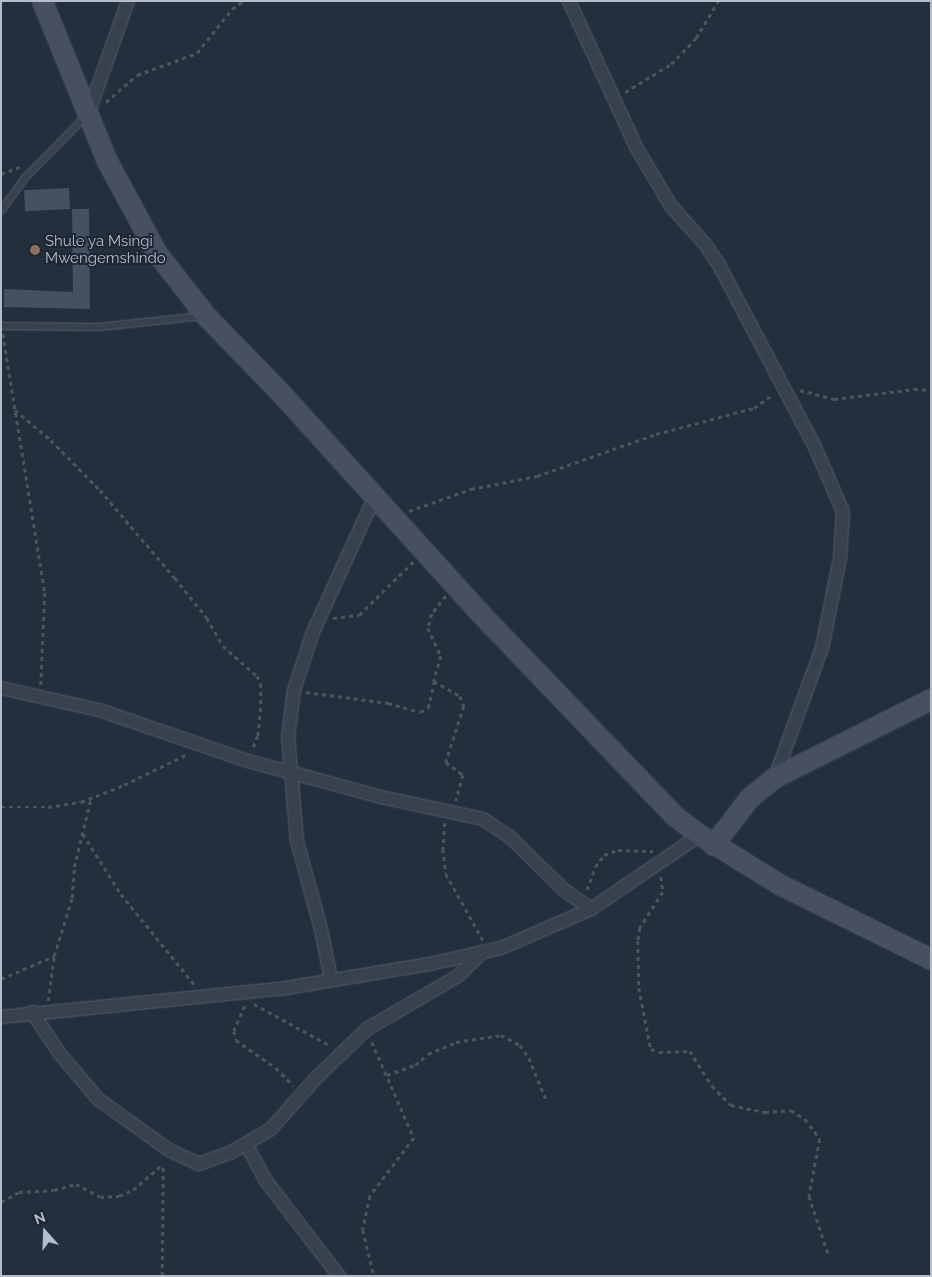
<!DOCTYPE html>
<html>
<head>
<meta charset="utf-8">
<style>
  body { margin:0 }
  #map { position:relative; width:932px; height:1277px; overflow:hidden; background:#242f3e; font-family:Raleway,sans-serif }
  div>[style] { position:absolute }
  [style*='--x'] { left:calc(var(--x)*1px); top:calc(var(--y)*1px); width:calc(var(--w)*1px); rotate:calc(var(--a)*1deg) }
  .building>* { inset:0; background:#455162; transform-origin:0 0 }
  .path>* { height:2.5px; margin-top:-1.25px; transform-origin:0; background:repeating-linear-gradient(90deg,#44595c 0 4px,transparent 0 8px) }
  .roads { filter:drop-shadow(0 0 1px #565f6c) drop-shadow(0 0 1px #565f6c) }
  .lane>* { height:6px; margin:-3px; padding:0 3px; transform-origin:3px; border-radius:3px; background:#38414e }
  .street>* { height:12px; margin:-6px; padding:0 6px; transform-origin:6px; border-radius:6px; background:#38414e }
  .secondary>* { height:19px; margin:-9.5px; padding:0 9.5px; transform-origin:9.5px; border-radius:9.5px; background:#465061 }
  .dots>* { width:14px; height:14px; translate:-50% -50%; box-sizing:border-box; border:2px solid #1d2633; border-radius:50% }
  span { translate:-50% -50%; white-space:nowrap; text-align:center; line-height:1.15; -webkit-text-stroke:4px #1d2633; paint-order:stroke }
  .poi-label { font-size:15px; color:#b4bcc9 }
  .left { translate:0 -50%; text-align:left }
  .frame { position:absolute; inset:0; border:2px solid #b4bcc9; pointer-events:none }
  .north { position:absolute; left:20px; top:1207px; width:50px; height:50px; -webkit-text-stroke:4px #1d2633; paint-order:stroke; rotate:340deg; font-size:14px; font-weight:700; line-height:20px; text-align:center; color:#b4bcc9 }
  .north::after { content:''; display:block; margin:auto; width:18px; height:22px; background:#b4bcc9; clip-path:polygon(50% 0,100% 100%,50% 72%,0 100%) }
</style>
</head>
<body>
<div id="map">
  <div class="building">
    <i style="left:69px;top:188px;width:21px;height:45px;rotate:87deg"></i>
    <i style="clip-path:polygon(72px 209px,89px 209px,90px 309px,4px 307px,4px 289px,73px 292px)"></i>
  </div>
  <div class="path">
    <i style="--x:625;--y:92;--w:54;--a:-31.3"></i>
    <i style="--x:671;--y:64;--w:36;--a:-46"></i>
    <i style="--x:696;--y:38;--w:43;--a:-59.3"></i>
    <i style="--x:106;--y:102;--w:41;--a:-41.1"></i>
    <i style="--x:137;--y:75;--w:64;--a:-20.1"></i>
    <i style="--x:197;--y:53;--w:56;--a:-51.5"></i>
    <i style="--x:232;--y:9;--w:14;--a:-36"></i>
    <i style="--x:1;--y:174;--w:22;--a:-21"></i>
    <i style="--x:3;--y:334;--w:262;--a:80.8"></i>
    <i style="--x:45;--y:593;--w:92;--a:92.5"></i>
    <i style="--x:800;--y:390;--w:35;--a:15"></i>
    <i style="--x:834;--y:399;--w:81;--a:-7.1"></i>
    <i style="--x:914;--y:389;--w:17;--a:3"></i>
    <i style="--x:15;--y:410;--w:47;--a:39.8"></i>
    <i style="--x:51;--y:440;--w:70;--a:45.6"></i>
    <i style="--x:100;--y:490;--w:116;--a:49.6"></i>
    <i style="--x:175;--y:578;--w:51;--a:51.3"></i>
    <i style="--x:207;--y:618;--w:32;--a:60"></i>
    <i style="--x:223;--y:646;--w:45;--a:41.4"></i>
    <i style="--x:257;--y:676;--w:9;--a:63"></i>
    <i style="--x:261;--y:684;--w:24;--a:90"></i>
    <i style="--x:261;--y:708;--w:28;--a:96"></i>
    <i style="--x:258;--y:736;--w:16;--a:112"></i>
    <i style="--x:409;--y:511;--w:66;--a:-19.5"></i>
    <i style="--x:471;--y:489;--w:67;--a:-11.1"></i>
    <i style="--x:537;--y:476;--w:126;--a:-19.4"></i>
    <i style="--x:656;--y:434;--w:101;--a:-14.9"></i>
    <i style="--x:754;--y:408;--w:24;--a:-36"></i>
    <i style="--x:446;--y:596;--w:23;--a:128"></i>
    <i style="--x:432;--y:614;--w:15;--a:106"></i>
    <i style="--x:428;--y:628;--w:31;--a:65"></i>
    <i style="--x:441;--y:656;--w:26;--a:106"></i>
    <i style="--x:434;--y:681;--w:30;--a:30"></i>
    <i style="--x:460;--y:696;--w:11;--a:68"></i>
    <i style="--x:464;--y:706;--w:59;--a:107.8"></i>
    <i style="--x:446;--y:762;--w:21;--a:37"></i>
    <i style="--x:463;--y:775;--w:27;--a:105"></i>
    <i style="--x:333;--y:618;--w:26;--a:-7"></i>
    <i style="--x:359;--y:615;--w:76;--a:-44.5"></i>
    <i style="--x:306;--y:692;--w:83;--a:7.6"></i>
    <i style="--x:388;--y:703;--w:33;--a:16"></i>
    <i style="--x:420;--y:712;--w:9;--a:-27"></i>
    <i style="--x:428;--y:708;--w:28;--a:-77"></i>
    <i style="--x:1;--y:807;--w:47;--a:0"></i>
    <i style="--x:48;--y:807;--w:33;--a:-9"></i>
    <i style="--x:81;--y:802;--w:46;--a:-21.6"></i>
    <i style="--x:124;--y:785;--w:70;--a:-26.2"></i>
    <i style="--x:445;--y:823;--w:26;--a:94"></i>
    <i style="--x:443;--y:849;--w:25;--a:83"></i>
    <i style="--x:446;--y:874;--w:76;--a:60.7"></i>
    <i style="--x:83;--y:834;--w:71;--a:57.7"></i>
    <i style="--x:121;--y:894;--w:116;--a:51"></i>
    <i style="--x:661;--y:877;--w:15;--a:82"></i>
    <i style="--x:663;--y:892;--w:43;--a:122.6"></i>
    <i style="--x:640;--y:928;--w:13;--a:99"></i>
    <i style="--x:638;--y:941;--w:47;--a:88.8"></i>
    <i style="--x:639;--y:988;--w:62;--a:78.9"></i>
    <i style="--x:651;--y:1049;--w:9;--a:21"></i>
    <i style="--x:659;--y:1052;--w:31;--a:-2"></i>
    <i style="--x:690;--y:1051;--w:41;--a:57.8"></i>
    <i style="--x:712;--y:1086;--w:27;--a:45"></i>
    <i style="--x:731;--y:1105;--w:35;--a:12"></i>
    <i style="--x:765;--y:1112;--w:26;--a:-4"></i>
    <i style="--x:791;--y:1110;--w:17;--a:33"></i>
    <i style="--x:805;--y:1119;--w:25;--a:53"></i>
    <i style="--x:820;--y:1139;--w:58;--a:100.9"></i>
    <i style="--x:809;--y:1196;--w:63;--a:71.6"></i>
    <i style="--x:587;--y:890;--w:24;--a:-71"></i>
    <i style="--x:595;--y:867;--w:15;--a:-53"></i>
    <i style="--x:604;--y:855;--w:15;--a:-20"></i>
    <i style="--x:618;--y:850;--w:35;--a:2"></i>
    <i style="--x:1;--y:979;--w:58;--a:-23.5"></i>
    <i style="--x:48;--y:1001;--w:45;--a:-82.4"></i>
    <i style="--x:54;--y:956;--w:61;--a:-72.8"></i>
    <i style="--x:72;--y:898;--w:31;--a:-86"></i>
    <i style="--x:74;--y:867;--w:71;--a:-76.2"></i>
    <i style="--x:254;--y:1004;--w:88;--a:28.6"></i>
    <i style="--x:245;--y:1006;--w:27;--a:114"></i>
    <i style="--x:234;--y:1031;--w:9;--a:77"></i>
    <i style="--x:236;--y:1040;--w:49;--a:35"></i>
    <i style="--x:276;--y:1068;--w:25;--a:45"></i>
    <i style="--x:372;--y:1042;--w:105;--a:66.4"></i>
    <i style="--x:414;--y:1138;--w:73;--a:127.2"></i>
    <i style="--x:370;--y:1196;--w:35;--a:102"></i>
    <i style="--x:363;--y:1230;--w:47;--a:76.6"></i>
    <i style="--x:387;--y:1075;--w:30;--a:-20"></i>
    <i style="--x:415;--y:1065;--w:17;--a:-40"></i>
    <i style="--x:428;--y:1054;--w:30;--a:-23"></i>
    <i style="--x:456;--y:1042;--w:46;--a:-8.8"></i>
    <i style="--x:501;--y:1035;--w:21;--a:28"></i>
    <i style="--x:520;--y:1045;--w:16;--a:55"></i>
    <i style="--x:529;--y:1058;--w:44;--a:67.5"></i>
    <i style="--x:1;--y:1202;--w:21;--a:-29"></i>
    <i style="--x:19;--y:1192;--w:35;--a:-3"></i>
    <i style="--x:54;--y:1190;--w:23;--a:-15"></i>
    <i style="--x:76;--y:1184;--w:27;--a:28"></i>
    <i style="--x:100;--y:1197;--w:19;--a:-3"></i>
    <i style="--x:119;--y:1196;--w:15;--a:-23"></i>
    <i style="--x:133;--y:1190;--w:40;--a:-41"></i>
    <i style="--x:162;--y:1276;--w:111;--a:-89.5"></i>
  </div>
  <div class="roads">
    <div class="lane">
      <i style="--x:1;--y:211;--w:39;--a:-54"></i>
      <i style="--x:24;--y:179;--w:87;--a:-45.5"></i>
      <i style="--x:1;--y:326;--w:98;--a:0.6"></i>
      <i style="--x:99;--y:327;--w:104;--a:-6.1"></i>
    </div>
    <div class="street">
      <i style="--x:569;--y:1;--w:161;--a:65.3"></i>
      <i style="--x:636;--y:147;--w:69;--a:59.3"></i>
      <i style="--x:671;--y:206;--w:51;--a:48.2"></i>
      <i style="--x:705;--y:244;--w:23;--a:56"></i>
      <i style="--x:718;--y:263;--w:208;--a:62.2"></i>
      <i style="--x:815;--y:447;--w:71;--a:66.7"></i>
      <i style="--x:843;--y:512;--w:46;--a:93.7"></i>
      <i style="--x:840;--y:558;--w:92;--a:101.3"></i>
      <i style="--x:822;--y:648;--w:137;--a:110"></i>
      <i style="--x:88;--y:114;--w:120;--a:-70.5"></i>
      <i style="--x:1;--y:688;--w:100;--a:12.7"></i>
      <i style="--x:99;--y:710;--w:157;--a:18.9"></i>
      <i style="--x:248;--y:761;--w:138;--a:15.1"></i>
      <i style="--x:381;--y:797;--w:104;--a:12.2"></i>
      <i style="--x:483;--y:819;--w:32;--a:34"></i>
      <i style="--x:510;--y:837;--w:76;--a:44.5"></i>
      <i style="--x:564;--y:890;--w:33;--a:35"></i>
      <i style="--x:331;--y:979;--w:51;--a:-101.3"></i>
      <i style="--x:321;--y:929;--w:91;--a:-105.3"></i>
      <i style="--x:297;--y:841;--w:104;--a:-94.9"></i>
      <i style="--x:288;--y:737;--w:47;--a:-82.7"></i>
      <i style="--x:294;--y:690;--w:61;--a:-71.9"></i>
      <i style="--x:313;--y:632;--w:149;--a:-65.5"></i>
      <i style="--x:32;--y:1012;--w:50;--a:56.3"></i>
      <i style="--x:60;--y:1054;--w:59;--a:49.8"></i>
      <i style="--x:98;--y:1099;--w:87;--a:35.7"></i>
      <i style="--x:169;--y:1150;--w:33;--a:25"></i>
      <i style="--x:199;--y:1164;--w:33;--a:-20"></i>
      <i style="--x:230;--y:1153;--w:48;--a:-30.3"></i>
      <i style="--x:271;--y:1129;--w:65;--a:-48.7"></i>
      <i style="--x:314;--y:1080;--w:74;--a:-43.9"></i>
      <i style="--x:367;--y:1029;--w:105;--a:-30.2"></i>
      <i style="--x:458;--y:976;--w:35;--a:-44"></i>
      <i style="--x:1;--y:1017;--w:286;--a:-5.8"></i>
      <i style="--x:286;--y:988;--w:146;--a:-9.5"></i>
      <i style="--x:430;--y:964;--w:73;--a:-12.7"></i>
      <i style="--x:501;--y:948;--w:98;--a:-23.4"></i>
      <i style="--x:591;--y:909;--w:132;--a:-34.2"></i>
      <i style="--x:246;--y:1144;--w:42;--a:61.6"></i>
      <i style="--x:266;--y:1181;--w:120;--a:52.5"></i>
    </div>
    <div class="secondary">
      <i style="--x:42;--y:1;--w:170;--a:67.9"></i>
      <i style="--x:106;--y:159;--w:106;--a:61.7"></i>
      <i style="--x:156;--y:252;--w:81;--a:52"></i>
      <i style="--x:206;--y:316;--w:103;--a:45.8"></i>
      <i style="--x:278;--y:390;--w:302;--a:47.8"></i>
      <i style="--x:481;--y:614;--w:281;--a:46.2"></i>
      <i style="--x:676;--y:817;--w:30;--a:37"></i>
      <i style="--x:700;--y:835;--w:93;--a:31.8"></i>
      <i style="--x:779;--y:884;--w:169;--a:26.3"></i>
      <i style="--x:713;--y:845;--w:59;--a:-52.5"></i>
      <i style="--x:749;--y:798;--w:33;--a:-39"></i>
      <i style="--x:775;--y:777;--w:174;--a:-26.6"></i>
    </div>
  </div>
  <div class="dots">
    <i style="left:35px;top:250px;background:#8d6e63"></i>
  </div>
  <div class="poi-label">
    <span class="left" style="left:45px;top:250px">Shule ya Msingi<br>Mwengemshindo</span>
  </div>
  <div class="frame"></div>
  <div class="north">N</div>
</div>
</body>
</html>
